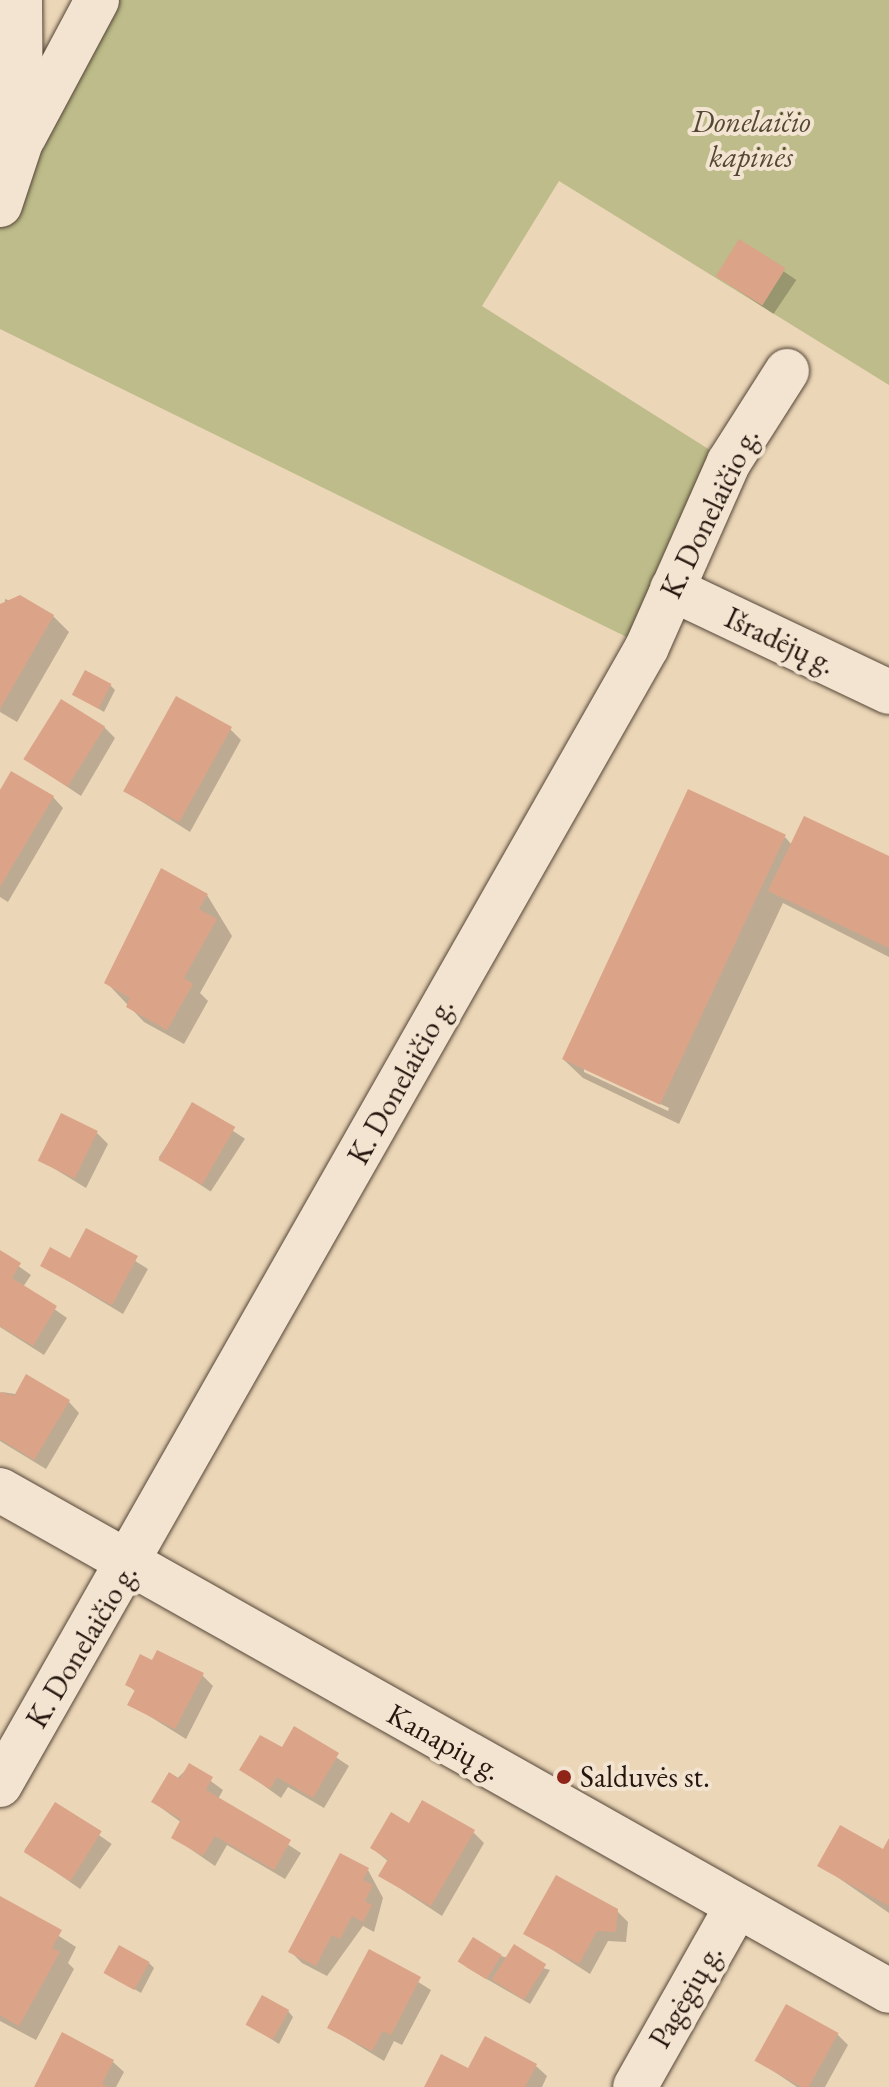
<!DOCTYPE html>
<html>
<head>
<meta charset="utf-8">
<style>
  body { margin:0 }
  #map { position:relative; width:889px; height:2087px; overflow:hidden; background:#ebd6b7; font-family:"EB Garamond",serif }
  div>[style] { position:absolute }
  [style*='--x'] { left:calc(var(--x)*1px); top:calc(var(--y)*1px); width:calc(var(--w)*1px); rotate:calc(var(--a)*1deg) }
  .green>* { inset:0; background:#bdbc8a }
  .shadow>* { inset:0; background:#0003; transform-origin:0 0 }
  .building>* { inset:0; background:#dba489; transform-origin:0 0 }
  .roads { filter:drop-shadow(0 0 2px #564638) drop-shadow(0 0 2px #564638) }
  .minor>* { height:44px; margin:-22px; padding:0 22px; transform-origin:22px; border-radius:22px; background:#f2e4d0 }
  .dots>* { width:22px; height:22px; translate:-50% -50%; box-sizing:border-box; border:4px solid #f2e4d0; border-radius:50% }
  span { translate:-50% -50%; white-space:nowrap; text-align:center; line-height:1.15; -webkit-text-stroke:8px #f2e4d0; paint-order:stroke }
  .park-label { font-size:30px; color:#524833; font-style:italic }
  .street-label { font-size:30px; color:#24160e }
  .poi-label { font-size:30px; color:#24160e }
  .left { translate:0 -50%; text-align:left }
</style>
</head>
<body>
<div id="map">
  <div class="green">
    <i style="clip-path:polygon(0 0,21px 140px,91px 0,889px 0,889px 385px,559px 181px,482px 306px,729px 462px,647px 647px,0 329px)"></i>
  </div>
  <div class="shadow">
    <i style="left:740px;top:242px;width:68px;height:41px;rotate:34deg"></i>
    <i style="clip-path:polygon(5px 599px,53px 616px,69px 632px,17px 722px,0 712px)"></i>
    <i style="clip-path:polygon(110px 685px,115px 690px,104px 712px,74px 694px)"></i>
    <i style="clip-path:polygon(104px 727px,115px 738px,81px 796px,27px 760px)"></i>
    <i style="clip-path:polygon(230px 729px,241px 740px,190px 832px,125px 791px)"></i>
    <i style="clip-path:polygon(0 794px,53px 797px,63px 808px,8px 902px,0 897px)"></i>
    <i style="clip-path:polygon(evenodd,785px 837px,792px 845px,889px 858px,889px 957px,783px 903px,679px 1124px,583px 1078px,563px 1059px,785px 837px,584px 1068px,669px 1108px,668px 1111px,584px 1072px,584px 1068px)"></i>
    <i style="clip-path:polygon(207px 895px,232px 936px,200px 993px,208px 1001px,184px 1044px,144px 1022px,107px 983px)"></i>
    <i style="left:193px;top:1105px;width:62px;height:63px;rotate:33deg"></i>
    <i style="clip-path:polygon(97px 1133px,108px 1144px,86px 1188px,40px 1160px)"></i>
    <i style="clip-path:polygon(87px 1231px,148px 1269px,123px 1314px,43px 1266px,70px 1261px)"></i>
    <i style="clip-path:polygon(0 1253px,31px 1275px,23px 1287px,67px 1318px,44px 1355px,0 1327px)"></i>
    <i style="clip-path:polygon(2px 1392px,69px 1402px,79px 1413px,46px 1469px,0 1441px)"></i>
    <i style="clip-path:polygon(202px 1675px,213px 1686px,186px 1739px,130px 1704px,136px 1692px,127px 1684px)"></i>
    <i style="clip-path:polygon(294px 1729px,349px 1766px,324px 1808px,288px 1787px,281px 1798px,242px 1770px,282px 1750px)"></i>
    <i style="clip-path:polygon(190px 1766px,223px 1790px,218px 1799px,301px 1853px,285px 1879px,227px 1845px,215px 1866px,173px 1837px,182px 1823px,153px 1802px)"></i>
    <i style="left:56px;top:1805px;width:68px;height:55px;rotate:35deg"></i>
    <i style="clip-path:polygon(410px 1825px,473px 1832px,484px 1843px,442px 1916px,381px 1876px,389px 1862px,372px 1848px)"></i>
    <i style="clip-path:polygon(889px 1842px,889px 1913px,820px 1865px,883px 1852px)"></i>
    <i style="clip-path:polygon(368px 1870px,383px 1898px,374px 1932px,363px 1926px,327px 1976px,302px 1963px,291px 1952px)"></i>
    <i style="clip-path:polygon(0 1898px,76px 1947px,68px 1963px,74px 1969px,36px 2040px,0 2021px)"></i>
    <i style="clip-path:polygon(617px 1911px,628px 1922px,626px 1942px,608px 1941px,590px 1974px,526px 1933px)"></i>
    <i style="clip-path:polygon(370px 1952px,431px 1990px,402px 2045px,394px 2041px,384px 2061px,330px 2028px)"></i>
    <i style="clip-path:polygon(501px 1956px,550px 1970px,530px 2004px,466px 1967px)"></i>
    <i style="clip-path:polygon(149px 1963px,154px 1968px,141px 1993px,107px 1973px)"></i>
    <i style="clip-path:polygon(288px 2011px,293px 2017px,279px 2044px,249px 2025px)"></i>
    <i style="clip-path:polygon(837px 2034px,848px 2045px,825px 2087px,797px 2087px,757px 2060px)"></i>
    <i style="clip-path:polygon(113px 2062px,124px 2072px,116px 2087px,36px 2087px)"></i>
    <i style="clip-path:polygon(536px 2066px,547px 2076px,542px 2087px,426px 2087px,469px 2071px)"></i>
  </div>
  <div class="building">
    <i style="left:739px;top:239px;width:55px;height:44px;rotate:32deg"></i>
    <i style="clip-path:polygon(20px 595px,54px 615px,0 709px,0 604px)"></i>
    <i style="left:85px;top:670px;width:30px;height:28px;rotate:28deg"></i>
    <i style="left:176px;top:696px;width:64px;height:109px;rotate:29deg"></i>
    <i style="left:61px;top:699px;width:52px;height:71px;rotate:32deg"></i>
    <i style="clip-path:polygon(11px 771px,54px 796px,0 887px,0 790px)"></i>
    <i style="left:688px;top:789px;width:108px;height:298px;rotate:25deg"></i>
    <i style="clip-path:polygon(804px 816px,889px 856px,889px 948px,768px 891px)"></i>
    <i style="clip-path:polygon(161px 868px,208px 894px,199px 909px,217px 919px,184px 978px,193px 984px,167px 1030px,126px 1007px,130px 998px,104px 983px)"></i>
    <i style="left:192px;top:1102px;width:50px;height:67px;rotate:30deg"></i>
    <i style="left:61px;top:1113px;width:41px;height:53px;rotate:26deg"></i>
    <i style="clip-path:polygon(86px 1228px,138px 1256px,112px 1305px,40px 1266px,50px 1247px,70px 1258px)"></i>
    <i style="clip-path:polygon(0 1250px,21px 1263px,12px 1278px,57px 1306px,33px 1346px,0 1326px)"></i>
    <i style="clip-path:polygon(26px 1374px,70px 1400px,34px 1460px,0 1439px,0 1392px,14px 1396px)"></i>
    <i style="clip-path:polygon(157px 1650px,204px 1673px,175px 1729px,127px 1705px,135px 1690px,125px 1685px,140px 1654px,152px 1660px)"></i>
    <i style="clip-path:polygon(294px 1726px,339px 1753px,313px 1798px,277px 1777px,270px 1789px,239px 1770px,260px 1735px,282px 1747px)"></i>
    <i style="clip-path:polygon(189px 1763px,213px 1777px,206px 1790px,291px 1840px,274px 1870px,215px 1836px,203px 1856px,171px 1838px,181px 1819px,151px 1802px,169px 1772px,180px 1779px)"></i>
    <i style="clip-path:polygon(422px 1800px,475px 1830px,431px 1906px,378px 1876px,388px 1859px,370px 1848px,391px 1812px,409px 1823px)"></i>
    <i style="left:55px;top:1802px;width:55px;height:59px;rotate:32deg"></i>
    <i style="clip-path:polygon(840px 1825px,883px 1849px,889px 1838px,889px 1906px,817px 1866px)"></i>
    <i style="clip-path:polygon(340px 1853px,369px 1868px,363px 1880px,373px 1885px,365px 1901px,372px 1905px,363px 1922px,352px 1916px,340px 1939px,332px 1935px,316px 1966px,288px 1952px)"></i>
    <i style="clip-path:polygon(556px 1875px,618px 1909px,616px 1932px,597px 1931px,579px 1964px,523px 1934px)"></i>
    <i style="clip-path:polygon(0 1896px,62px 1930px,52px 1948px,60px 1952px,19px 2026px,0 2015px)"></i>
    <i style="left:473px;top:1937px;width:34px;height:29px;rotate:32deg"></i>
    <i style="left:514px;top:1944px;width:38px;height:42px;rotate:32deg"></i>
    <i style="left:119px;top:1945px;width:35px;height:32px;rotate:29deg"></i>
    <i style="clip-path:polygon(369px 1949px,421px 1977px,391px 2035px,383px 2031px,372px 2051px,327px 2028px)"></i>
    <i style="left:262px;top:1995px;width:31px;height:34px;rotate:29deg"></i>
    <i style="left:786px;top:2004px;width:60px;height:65px;rotate:29deg"></i>
    <i style="clip-path:polygon(62px 2032px,114px 2060px,102px 2084px,108px 2087px,34px 2087px)"></i>
    <i style="clip-path:polygon(485px 2036px,537px 2064px,525px 2087px,424px 2087px,441px 2054px,468px 2068px)"></i>
  </div>
  <div class="roads">
    <div class="minor">
      <i style="--x:24;--y:137;--w:155;--a:-61.9"></i>
      <i style="--x:0;--y:205;--w:66;--a:-71.6"></i>
      <i style="--x:21;--y:142;--w:142;--a:-90.4"></i>
      <i style="--x:672;--y:589;--w:240;--a:25.4"></i>
      <i style="--x:0;--y:1490;--w:1020;--a:29.4"></i>
      <i style="--x:0;--y:1785;--w:1309;--a:-60.38"></i>
      <i style="--x:647;--y:647;--w:202;--a:-66.1"></i>
      <i style="--x:729;--y:462;--w:108;--a:-57.5"></i>
      <i style="--x:635;--y:2087;--w:208;--a:-60.6"></i>
    </div>
  </div>
  <div class="dots">
    <i style="left:564px;top:1777px;background:#8f2418"></i>
  </div>
  <div class="park-label">
    <span style="left:751px;top:139px">Donelaičio<br>kapinės</span>
  </div>
  <div class="street-label">
    <span style="left:710px;top:513px;rotate:-64deg">K. Donelaičio g.</span>
    <span style="left:780px;top:641px;rotate:25deg">Išradėjų g.</span>
    <span style="left:401px;top:1081px;rotate:-61deg">K. Donelaičio g.</span>
    <span style="left:82px;top:1646px;rotate:-59deg">K. Donelaičio g.</span>
    <span style="left:444px;top:1742px;rotate:29deg">Kanapių g.</span>
    <span style="left:686px;top:1996px;rotate:-60deg">Pagėgių g.</span>
  </div>
  <div class="poi-label">
    <span class="left" style="left:580px;top:1777px">Salduvės st.</span>
  </div>
</div>
</body>
</html>
